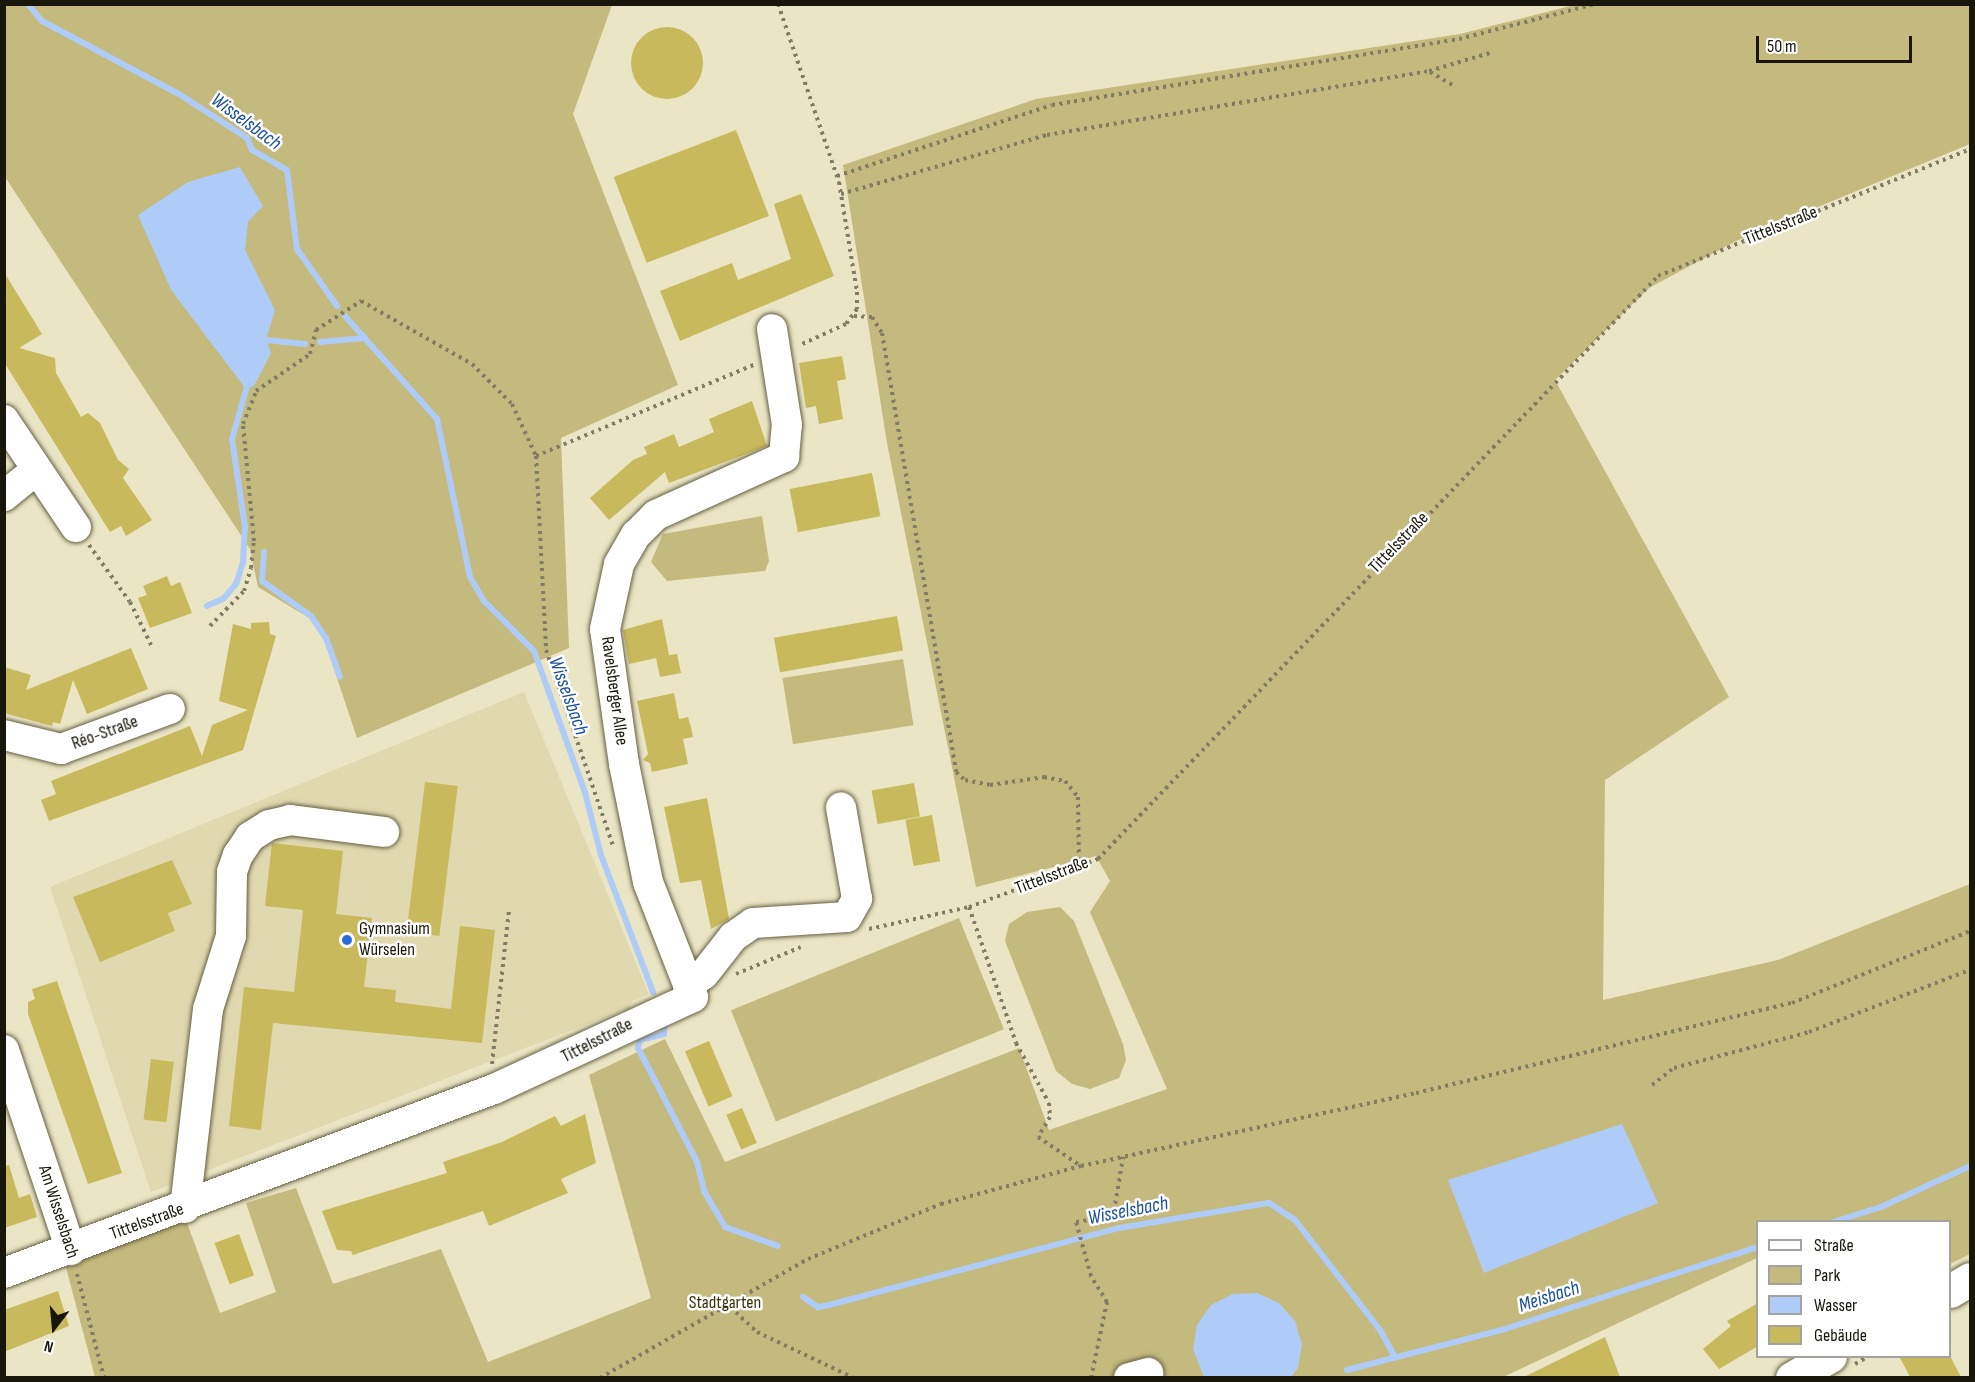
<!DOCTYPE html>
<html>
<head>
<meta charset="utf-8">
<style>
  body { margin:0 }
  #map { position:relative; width:1975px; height:1382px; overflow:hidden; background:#eae5c4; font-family:"Sofia Sans Condensed",sans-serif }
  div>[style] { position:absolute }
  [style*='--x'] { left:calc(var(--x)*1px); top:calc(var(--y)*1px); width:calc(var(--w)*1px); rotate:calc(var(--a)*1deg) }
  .built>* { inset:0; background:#e0d9b0 }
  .green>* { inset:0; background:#c4ba7d; transform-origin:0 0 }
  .water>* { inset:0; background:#afcbf8 }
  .stream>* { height:6px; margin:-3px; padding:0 3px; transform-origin:3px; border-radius:3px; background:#afcbf8 }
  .building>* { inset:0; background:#c8b95c; transform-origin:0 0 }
  .round { border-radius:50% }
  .path>* { height:4px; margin-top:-2px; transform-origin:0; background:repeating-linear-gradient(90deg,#807c66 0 3px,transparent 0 7.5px) }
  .roads { filter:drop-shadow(0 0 2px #656042) drop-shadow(0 0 2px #656042) }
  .minor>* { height:30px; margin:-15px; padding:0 15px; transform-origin:15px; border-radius:15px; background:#fff }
  .major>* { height:33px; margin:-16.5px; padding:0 16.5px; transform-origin:16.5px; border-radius:16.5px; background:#fff }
  .dots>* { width:16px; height:16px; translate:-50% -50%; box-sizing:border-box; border:3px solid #fff; border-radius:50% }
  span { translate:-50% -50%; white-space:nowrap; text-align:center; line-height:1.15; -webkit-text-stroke:5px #fff; paint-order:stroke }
  .street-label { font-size:18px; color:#18160a }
  .poi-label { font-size:18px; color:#18160a }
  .left { translate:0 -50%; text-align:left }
  .park-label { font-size:18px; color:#383208 }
  .water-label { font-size:20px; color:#184ea1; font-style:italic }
  .frame { position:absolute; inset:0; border:6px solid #18160a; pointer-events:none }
  .legend { position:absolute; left:1756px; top:1220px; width:195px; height:138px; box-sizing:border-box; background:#fff; border:2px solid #a3a29d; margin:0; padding:8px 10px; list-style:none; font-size:18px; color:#18160a }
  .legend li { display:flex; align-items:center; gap:12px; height:30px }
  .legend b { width:30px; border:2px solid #a3a29d }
  .north { position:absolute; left:24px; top:1298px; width:60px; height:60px; -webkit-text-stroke:4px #fff; paint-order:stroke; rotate:196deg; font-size:16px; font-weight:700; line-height:24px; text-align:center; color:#18160a }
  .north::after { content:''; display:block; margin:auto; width:21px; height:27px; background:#18160a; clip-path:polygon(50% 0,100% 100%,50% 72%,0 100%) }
  .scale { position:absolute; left:1756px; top:36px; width:156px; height:27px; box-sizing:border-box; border:3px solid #18160a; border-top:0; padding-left:8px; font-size:18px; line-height:21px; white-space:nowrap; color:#18160a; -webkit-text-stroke:4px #fff; paint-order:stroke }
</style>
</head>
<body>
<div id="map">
  <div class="built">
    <i style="clip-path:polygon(524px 692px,649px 994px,632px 1001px,630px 1008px,151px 1192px,50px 887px)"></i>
  </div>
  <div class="green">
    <i style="clip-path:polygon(4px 5px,612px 5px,573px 114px,678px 385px,561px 438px,569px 648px,357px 738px,319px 624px,258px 587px,250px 549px,5px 177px)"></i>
    <i style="clip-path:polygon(1574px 5px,1970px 5px,1970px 144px,1736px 241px,1649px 288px,1555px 380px,1729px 697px,1605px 780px,1603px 1000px,1778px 960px,1970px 884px,1970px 1254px,1950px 1264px,1950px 1222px,1758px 1222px,1757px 1258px,1501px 1378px,95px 1377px,64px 1260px,186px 1220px,220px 1313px,276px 1292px,246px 1203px,296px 1188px,333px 1284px,441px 1249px,488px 1362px,651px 1298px,589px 1075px,665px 1039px,725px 1162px,1019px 1048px,1049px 1130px,1167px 1089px,1090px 912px,1110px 881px,1096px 856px,976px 887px,887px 443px,843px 165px,1036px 99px,1460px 34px)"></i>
    <i style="clip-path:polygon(762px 516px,769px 561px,765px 571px,667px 581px,651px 562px,663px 534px)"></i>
    <i style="left:903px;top:659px;width:67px;height:122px;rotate:81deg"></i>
    <i style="clip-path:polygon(1060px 907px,1074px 921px,1123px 1044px,1126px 1060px,1119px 1078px,1090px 1089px,1072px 1084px,1056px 1071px,1005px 941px,1009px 924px,1027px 912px)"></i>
    <i style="left:959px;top:918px;width:120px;height:246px;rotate:68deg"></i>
  </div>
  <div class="water">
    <i style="clip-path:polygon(240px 167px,263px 206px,248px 222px,245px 250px,275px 310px,266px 340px,271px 353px,254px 386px,246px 389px,171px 290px,138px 215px,188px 182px)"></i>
    <i style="clip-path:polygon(1622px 1124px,1658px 1203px,1484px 1273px,1448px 1180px)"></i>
    <i style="clip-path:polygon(1257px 1293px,1279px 1303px,1295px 1321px,1302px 1344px,1298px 1368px,1291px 1377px,1204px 1377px,1193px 1349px,1197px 1325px,1211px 1305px,1233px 1294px)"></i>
  </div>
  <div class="stream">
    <i style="--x:28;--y:4;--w:22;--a:51"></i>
    <i style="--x:42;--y:21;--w:155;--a:28.1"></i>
    <i style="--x:179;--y:94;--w:81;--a:32.9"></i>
    <i style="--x:247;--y:138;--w:13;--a:67"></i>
    <i style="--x:252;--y:150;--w:40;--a:29.7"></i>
    <i style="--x:287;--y:170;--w:80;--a:82.8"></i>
    <i style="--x:297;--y:249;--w:70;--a:54.9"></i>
    <i style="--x:345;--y:316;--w:138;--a:48.2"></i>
    <i style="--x:437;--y:419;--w:161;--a:78.2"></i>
    <i style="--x:470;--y:577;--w:28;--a:60"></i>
    <i style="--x:484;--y:601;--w:71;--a:45"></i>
    <i style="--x:534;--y:651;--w:151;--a:70.2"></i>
    <i style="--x:585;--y:793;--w:64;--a:75.5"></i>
    <i style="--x:601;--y:855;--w:147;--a:69.2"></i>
    <i style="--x:320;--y:342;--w:45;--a:-5.1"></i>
    <i style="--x:264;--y:346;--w:6;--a:-72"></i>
    <i style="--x:266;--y:340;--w:39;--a:6"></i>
    <i style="--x:264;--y:552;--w:29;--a:94"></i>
    <i style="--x:262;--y:581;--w:60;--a:35.5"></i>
    <i style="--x:311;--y:616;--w:27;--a:56"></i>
    <i style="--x:326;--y:638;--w:41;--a:70.3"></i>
    <i style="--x:207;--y:606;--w:17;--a:-24"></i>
    <i style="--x:223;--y:599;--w:20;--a:-49"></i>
    <i style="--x:236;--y:584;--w:23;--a:-72"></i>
    <i style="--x:243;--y:562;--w:35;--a:-87"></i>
    <i style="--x:245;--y:527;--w:89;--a:-98.4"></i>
    <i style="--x:232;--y:439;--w:58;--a:-74.1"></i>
    <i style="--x:664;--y:1025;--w:9;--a:90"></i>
    <i style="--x:664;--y:1034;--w:25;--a:166"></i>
    <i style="--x:640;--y:1040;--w:8;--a:104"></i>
    <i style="--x:638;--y:1048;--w:128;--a:62.6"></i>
    <i style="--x:697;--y:1162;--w:30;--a:76"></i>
    <i style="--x:704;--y:1191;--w:42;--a:59.7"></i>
    <i style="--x:725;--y:1227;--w:56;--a:19.7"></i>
    <i style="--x:1833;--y:1222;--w:50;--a:-17.4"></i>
    <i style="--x:1881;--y:1207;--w:98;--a:-24.7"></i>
    <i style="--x:803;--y:1297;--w:18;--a:34"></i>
    <i style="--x:818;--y:1307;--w:11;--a:-10"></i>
    <i style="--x:829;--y:1305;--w:300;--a:-14.9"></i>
    <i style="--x:1119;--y:1228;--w:152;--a:-9.5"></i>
    <i style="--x:1269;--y:1203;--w:31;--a:33"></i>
    <i style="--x:1295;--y:1220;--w:139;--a:52.3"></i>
    <i style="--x:1380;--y:1330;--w:31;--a:61"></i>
    <i style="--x:1347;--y:1370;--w:163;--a:-14.5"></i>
    <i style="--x:1505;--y:1329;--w:266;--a:-18"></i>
  </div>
  <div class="building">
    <i class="round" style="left:631px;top:27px;width:72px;height:72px"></i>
    <i style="left:736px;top:130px;width:92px;height:131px;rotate:69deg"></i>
    <i style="clip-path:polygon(801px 194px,834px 276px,680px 341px,660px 291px,732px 263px,738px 280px,791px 259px,774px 204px)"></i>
    <i style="clip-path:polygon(4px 272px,42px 334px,19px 348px,55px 358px,56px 373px,81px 417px,88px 413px,100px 423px,118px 460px,129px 469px,123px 478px,152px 520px,126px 536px,121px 526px,110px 532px,4px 362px)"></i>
    <i style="clip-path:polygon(842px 356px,846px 379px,837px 381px,843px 419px,819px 424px,816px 406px,806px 408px,799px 363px)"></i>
    <i style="clip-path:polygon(752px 401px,767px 446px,669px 483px,665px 472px,609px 520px,590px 498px,633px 460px,647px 454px,644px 447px,674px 434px,679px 447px,714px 432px,709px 419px)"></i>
    <i style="left:872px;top:473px;width:44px;height:84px;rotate:79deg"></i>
    <i style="clip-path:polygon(167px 576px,171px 586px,180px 582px,192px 613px,150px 628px,138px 598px,147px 595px,143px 586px)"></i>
    <i style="left:897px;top:616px;width:35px;height:125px;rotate:80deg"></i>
    <i style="clip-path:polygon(662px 619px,669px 655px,677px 654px,681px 673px,660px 677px,656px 658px,629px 664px,623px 630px)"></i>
    <i style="clip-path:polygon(269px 622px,270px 634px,276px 636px,243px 750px,49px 821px,41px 800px,56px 794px,51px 781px,190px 726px,202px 756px,212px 725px,248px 710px,219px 701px,233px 624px,251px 629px,251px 623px)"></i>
    <i style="clip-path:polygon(131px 648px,148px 689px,87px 714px,73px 680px,60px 724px,53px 722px,52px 726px,4px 713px,4px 667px,31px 675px,26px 690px)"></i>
    <i style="clip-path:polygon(674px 693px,679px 719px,688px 717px,691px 727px,693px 737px,683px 739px,688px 764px,652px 772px,650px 763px,643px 760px,648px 754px,637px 701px)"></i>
    <i style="left:425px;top:782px;width:33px;height:151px;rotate:7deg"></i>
    <i style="left:914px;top:783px;width:34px;height:43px;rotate:80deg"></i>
    <i style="clip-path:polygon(707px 798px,729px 919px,711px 929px,701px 880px,680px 883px,664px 807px)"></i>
    <i style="left:932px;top:815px;width:47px;height:27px;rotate:80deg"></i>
    <i style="clip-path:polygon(272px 843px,343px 851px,336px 914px,372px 918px,364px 987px,396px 990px,395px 1002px,451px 1009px,460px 926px,495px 930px,482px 1043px,273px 1023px,261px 1130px,229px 1126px,244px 987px,294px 992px,303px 910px,265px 906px)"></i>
    <i style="clip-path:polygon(172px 860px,192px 904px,168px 913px,175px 931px,100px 962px,73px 897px)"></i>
    <i style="clip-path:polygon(57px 981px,122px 1173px,88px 1184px,28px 1014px,28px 1002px,35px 999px,32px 989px)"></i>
    <i style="left:709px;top:1041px;width:60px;height:26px;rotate:67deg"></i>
    <i style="left:151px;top:1059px;width:23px;height:61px;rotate:7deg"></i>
    <i style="left:742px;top:1108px;width:38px;height:17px;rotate:67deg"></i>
    <i style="clip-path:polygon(585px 1114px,596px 1163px,561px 1179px,568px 1193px,489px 1226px,483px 1211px,353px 1255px,351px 1251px,337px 1250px,322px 1211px,447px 1173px,443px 1162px,502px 1142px,555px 1116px,561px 1126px)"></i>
    <i style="clip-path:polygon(9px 1165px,19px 1198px,30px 1194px,37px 1217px,4px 1228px,4px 1166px)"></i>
    <i style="left:239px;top:1234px;width:44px;height:26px;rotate:70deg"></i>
    <i style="clip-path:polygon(58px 1291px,69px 1326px,4px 1352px,4px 1310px)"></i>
    <i style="clip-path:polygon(1758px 1303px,1758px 1346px,1719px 1369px,1703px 1349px,1731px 1326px,1727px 1321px)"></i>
    <i style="clip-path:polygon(1605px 1337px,1620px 1377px,1524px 1377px)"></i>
    <i style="clip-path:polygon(1899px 1356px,1950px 1356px,1961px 1377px,1910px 1377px)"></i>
  </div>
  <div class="path">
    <i style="--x:778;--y:4;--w:188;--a:71.1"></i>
    <i style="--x:839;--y:182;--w:111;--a:80.7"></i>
    <i style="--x:857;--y:292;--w:17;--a:90"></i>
    <i style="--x:857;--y:309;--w:19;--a:126"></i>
    <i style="--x:846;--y:324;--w:51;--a:155.5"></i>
    <i style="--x:1430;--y:72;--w:28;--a:30"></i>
    <i style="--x:837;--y:176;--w:226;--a:-18.3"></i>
    <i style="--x:1052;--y:105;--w:412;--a:-9.2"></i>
    <i style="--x:1459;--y:39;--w:140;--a:-14.4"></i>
    <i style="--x:841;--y:194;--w:214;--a:-16"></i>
    <i style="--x:1047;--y:135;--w:387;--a:-9.5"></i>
    <i style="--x:1429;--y:71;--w:67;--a:-16.5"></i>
    <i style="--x:854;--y:316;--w:18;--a:3"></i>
    <i style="--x:872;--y:317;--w:19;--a:58"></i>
    <i style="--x:882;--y:333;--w:445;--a:80.4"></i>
    <i style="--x:956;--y:772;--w:12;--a:42"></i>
    <i style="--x:965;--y:780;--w:25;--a:11"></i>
    <i style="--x:990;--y:785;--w:55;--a:-8.4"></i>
    <i style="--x:1044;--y:777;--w:21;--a:11"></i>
    <i style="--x:1065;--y:781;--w:21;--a:51"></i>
    <i style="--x:1078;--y:797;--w:69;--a:89.2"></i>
    <i style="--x:536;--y:456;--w:236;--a:-22.7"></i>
    <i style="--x:89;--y:545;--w:70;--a:54.3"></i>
    <i style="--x:130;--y:602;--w:52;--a:63.9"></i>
    <i style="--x:210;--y:626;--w:49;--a:-45.8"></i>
    <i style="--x:244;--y:591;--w:24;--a:-73"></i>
    <i style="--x:251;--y:568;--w:27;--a:-84"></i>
    <i style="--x:254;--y:541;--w:118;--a:-95.4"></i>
    <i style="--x:243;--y:424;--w:35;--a:-68"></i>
    <i style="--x:256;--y:391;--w:65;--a:-34.4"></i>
    <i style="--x:310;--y:354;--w:25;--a:-76"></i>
    <i style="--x:316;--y:330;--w:54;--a:-32.8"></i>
    <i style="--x:361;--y:301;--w:128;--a:29.6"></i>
    <i style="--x:472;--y:364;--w:57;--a:45"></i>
    <i style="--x:512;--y:404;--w:57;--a:65.2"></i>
    <i style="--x:536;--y:456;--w:194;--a:87"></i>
    <i style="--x:546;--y:650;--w:207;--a:71.1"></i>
    <i style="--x:969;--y:907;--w:144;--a:70.9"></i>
    <i style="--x:1016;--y:1043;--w:68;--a:61.2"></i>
    <i style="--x:1049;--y:1103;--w:14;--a:86"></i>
    <i style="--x:1050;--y:1117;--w:23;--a:121"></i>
    <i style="--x:1038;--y:1137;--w:52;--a:34"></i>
    <i style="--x:869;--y:929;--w:102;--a:-12.4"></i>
    <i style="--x:969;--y:907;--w:138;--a:-20.4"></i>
    <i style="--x:1098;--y:859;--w:808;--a:-46.15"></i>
    <i style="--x:1658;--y:276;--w:337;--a:-22.1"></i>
    <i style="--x:736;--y:974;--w:70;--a:-22.6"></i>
    <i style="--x:492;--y:1064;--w:156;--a:-83.7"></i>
    <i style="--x:1652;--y:1085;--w:28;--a:-38"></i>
    <i style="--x:1674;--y:1068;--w:140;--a:-14.9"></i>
    <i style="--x:1809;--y:1032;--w:173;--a:-21.1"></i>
    <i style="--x:77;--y:1274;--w:107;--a:75.4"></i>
    <i style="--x:725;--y:1302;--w:44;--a:43.2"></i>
    <i style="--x:757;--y:1332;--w:107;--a:25.4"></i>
    <i style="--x:1855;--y:1364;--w:16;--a:-30"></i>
    <i style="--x:600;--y:1378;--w:240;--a:-29.8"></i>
    <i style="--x:808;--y:1259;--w:144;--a:-22.5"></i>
    <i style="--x:941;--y:1204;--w:145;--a:-15.2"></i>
    <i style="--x:1081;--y:1166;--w:343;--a:-12.3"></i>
    <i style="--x:1416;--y:1093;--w:387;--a:-13.5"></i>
    <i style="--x:1792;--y:1003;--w:192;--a:-22"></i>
    <i style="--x:1091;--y:1378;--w:78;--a:-78.1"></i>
    <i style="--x:1107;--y:1302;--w:31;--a:-122"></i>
    <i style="--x:1091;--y:1276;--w:56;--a:-105.5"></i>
    <i style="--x:1076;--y:1222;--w:32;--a:-9"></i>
    <i style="--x:1108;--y:1217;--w:8;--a:-45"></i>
    <i style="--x:1114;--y:1211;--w:55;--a:-80.5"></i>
  </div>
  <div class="roads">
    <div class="minor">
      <i style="--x:4;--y:420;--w:129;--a:56.1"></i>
      <i style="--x:4;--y:496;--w:40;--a:-39"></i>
      <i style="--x:4;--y:735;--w:59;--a:13.8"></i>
      <i style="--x:61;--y:749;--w:116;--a:-20.2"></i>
      <i style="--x:688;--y:985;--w:19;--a:-35"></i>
      <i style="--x:704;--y:974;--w:47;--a:-51.9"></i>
      <i style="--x:733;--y:937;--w:24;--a:-35"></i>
      <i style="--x:753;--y:923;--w:94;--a:-3.7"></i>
      <i style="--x:847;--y:917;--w:21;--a:-61"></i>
      <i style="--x:857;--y:899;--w:93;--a:-99.9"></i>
      <i style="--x:4;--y:1050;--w:211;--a:71.5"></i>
      <i style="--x:185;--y:1208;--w:200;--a:-83.4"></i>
      <i style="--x:208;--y:1009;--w:77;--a:-72.5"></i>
      <i style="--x:231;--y:936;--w:64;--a:-89.1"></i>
      <i style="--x:232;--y:872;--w:18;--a:-71"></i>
      <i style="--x:238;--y:855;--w:22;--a:-56"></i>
      <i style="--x:250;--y:837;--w:22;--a:-32"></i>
      <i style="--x:269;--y:825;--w:22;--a:-13"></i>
      <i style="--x:290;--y:820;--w:95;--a:7.3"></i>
      <i style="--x:4;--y:1273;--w:523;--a:-20.58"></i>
      <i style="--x:494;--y:1089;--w:219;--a:-24.8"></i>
      <i style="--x:693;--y:997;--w:123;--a:-111.4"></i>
      <i style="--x:648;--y:882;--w:120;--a:-101.5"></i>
      <i style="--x:624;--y:764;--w:136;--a:-98"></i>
      <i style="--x:605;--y:629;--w:66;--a:-77.8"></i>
      <i style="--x:619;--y:564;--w:34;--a:-60"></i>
      <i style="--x:636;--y:535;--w:28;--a:-45"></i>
      <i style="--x:656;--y:515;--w:141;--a:-24.4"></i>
      <i style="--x:784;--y:457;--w:32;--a:-85"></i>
      <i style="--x:787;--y:425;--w:97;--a:-98.9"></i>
      <i style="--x:1129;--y:1378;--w:20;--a:-15"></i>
    </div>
    <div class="major">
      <i style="--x:1950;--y:1291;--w:23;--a:-31"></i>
      <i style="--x:1792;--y:1378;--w:44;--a:-30.1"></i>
    </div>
  </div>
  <div class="dots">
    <i style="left:347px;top:940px;background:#266dd9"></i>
  </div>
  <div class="street-label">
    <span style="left:1781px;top:226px;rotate:-22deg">Tittelsstraße</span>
    <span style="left:1399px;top:543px;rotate:-46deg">Tittelsstraße</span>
    <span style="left:614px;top:691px;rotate:82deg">Ravelsberger Allee</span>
    <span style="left:105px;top:733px;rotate:-20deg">Réo-Straße</span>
    <span style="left:1052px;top:876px;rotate:-21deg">Tittelsstraße</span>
    <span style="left:597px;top:1041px;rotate:-27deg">Tittelsstraße</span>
    <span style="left:58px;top:1212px;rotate:72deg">Am Wisselsbach</span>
    <span style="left:147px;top:1222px;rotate:-20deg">Tittelsstraße</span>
  </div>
  <div class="poi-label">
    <span class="left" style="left:359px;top:940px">Gymnasium<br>Würselen</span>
  </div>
  <div class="park-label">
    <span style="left:725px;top:1303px">Stadtgarten</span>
  </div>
  <div class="water-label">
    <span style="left:246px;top:122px;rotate:36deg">Wisselsbach</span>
    <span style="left:568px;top:696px;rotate:70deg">Wisselsbach</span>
    <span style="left:1128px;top:1211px;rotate:-11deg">Wisselsbach</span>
    <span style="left:1549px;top:1297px;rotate:-18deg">Meisbach</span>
  </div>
  <div class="frame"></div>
  <ul class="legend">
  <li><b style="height:8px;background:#fff"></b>Straße</li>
  <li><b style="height:16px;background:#c4ba7d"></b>Park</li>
  <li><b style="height:16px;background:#afcbf8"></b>Wasser</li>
  <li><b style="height:16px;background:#c8b95c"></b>Gebäude</li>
  </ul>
  <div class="north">N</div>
  <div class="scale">50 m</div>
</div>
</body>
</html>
